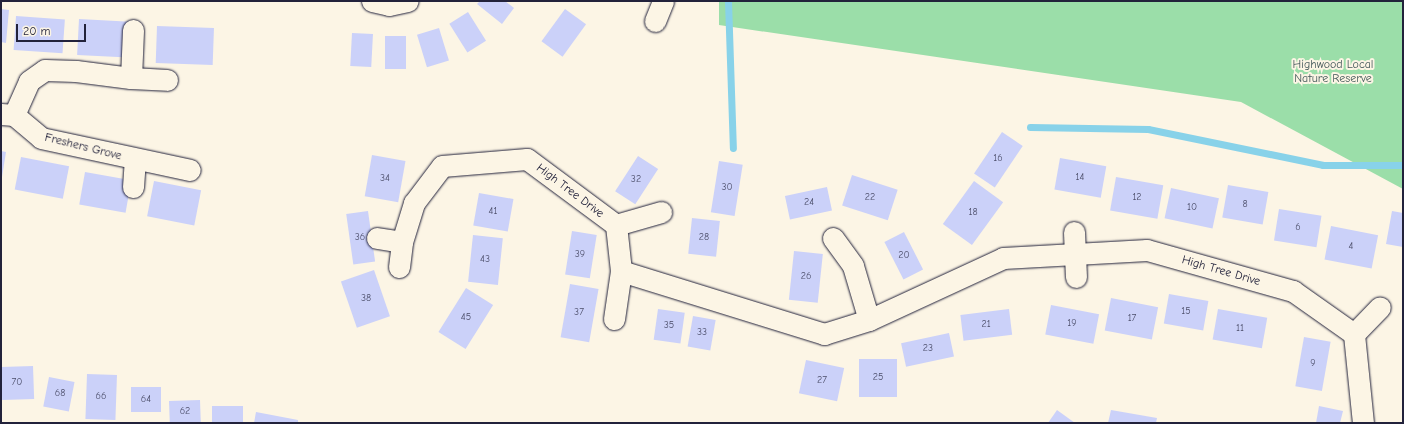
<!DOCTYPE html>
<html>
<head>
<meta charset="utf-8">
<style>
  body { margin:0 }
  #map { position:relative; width:1404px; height:424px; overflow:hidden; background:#fcf5e5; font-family:"Comic Neue",sans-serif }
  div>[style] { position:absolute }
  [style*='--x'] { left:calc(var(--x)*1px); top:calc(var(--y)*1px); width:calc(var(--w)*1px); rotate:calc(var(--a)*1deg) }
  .green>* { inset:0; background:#9bdea9 }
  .stream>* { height:7px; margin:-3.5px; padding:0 3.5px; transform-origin:3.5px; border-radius:3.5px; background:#88d2e9 }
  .building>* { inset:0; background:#cbd1f9; transform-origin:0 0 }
  .roads { filter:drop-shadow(0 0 1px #22223b) drop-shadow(0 0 1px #22223b) }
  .street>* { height:21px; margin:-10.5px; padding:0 10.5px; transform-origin:10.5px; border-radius:10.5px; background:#fcf5e5 }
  span { translate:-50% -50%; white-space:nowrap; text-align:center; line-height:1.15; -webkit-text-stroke:4px #fcf5e5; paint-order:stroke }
  .number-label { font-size:10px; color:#4c4e6a }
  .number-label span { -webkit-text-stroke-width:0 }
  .park-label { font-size:12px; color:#465a5c }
  .street-label { font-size:12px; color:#22223b }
  .frame { position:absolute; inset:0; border:2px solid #22223b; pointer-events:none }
  .scale { position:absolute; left:16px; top:24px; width:70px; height:18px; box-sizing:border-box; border:2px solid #22223b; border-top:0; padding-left:5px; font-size:12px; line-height:14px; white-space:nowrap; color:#22223b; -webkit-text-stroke:3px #fcf5e5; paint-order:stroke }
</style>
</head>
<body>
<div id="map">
  <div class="green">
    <i style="clip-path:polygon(719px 1px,1403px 1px,1403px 189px,1241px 102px,719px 25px)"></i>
  </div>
  <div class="stream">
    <i style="--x:728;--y:1;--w:147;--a:88.1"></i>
    <i style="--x:1030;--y:127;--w:118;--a:1"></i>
    <i style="--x:1148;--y:129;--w:179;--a:11.6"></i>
    <i style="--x:1323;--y:165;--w:80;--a:0"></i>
  </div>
  <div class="building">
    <i style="clip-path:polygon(480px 1px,505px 1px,514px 8px,502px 24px,477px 4px)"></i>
    <i style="clip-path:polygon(1px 9px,9px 10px,6px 43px,1px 42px)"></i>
    <i style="left:565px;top:9px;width:26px;height:40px;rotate:36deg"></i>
    <i style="left:468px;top:12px;width:34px;height:22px;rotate:58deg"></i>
    <i style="left:16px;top:16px;width:49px;height:34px;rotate:4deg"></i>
    <i style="left:79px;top:19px;width:51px;height:36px;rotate:3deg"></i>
    <i style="left:157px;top:26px;width:57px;height:37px;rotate:2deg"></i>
    <i style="left:439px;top:28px;width:34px;height:23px;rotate:73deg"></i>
    <i style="left:352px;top:33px;width:21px;height:33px;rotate:3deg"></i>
    <i style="left:406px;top:36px;width:33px;height:21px;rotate:90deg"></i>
    <i style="left:1002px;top:132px;width:25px;height:50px;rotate:34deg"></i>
    <i style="clip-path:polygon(1px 151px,6px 152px,2px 177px,1px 177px)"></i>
    <i style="left:372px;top:155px;width:34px;height:42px;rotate:10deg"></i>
    <i style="left:638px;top:156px;width:24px;height:42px;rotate:33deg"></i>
    <i style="left:21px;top:157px;width:49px;height:33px;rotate:11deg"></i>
    <i style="left:1060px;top:158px;width:47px;height:32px;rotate:10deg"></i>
    <i style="left:719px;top:161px;width:24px;height:52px;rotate:9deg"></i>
    <i style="left:85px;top:172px;width:47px;height:33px;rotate:10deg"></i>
    <i style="left:852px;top:175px;width:48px;height:32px;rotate:18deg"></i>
    <i style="left:1116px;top:177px;width:48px;height:34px;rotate:10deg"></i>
    <i style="left:154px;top:181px;width:48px;height:36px;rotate:11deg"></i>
    <i style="left:974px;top:181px;width:36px;height:53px;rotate:36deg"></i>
    <i style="left:1228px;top:185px;width:41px;height:33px;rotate:10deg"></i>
    <i style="left:827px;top:187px;width:24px;height:43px;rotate:78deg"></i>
    <i style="left:1171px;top:188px;width:49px;height:31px;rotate:12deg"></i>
    <i style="left:479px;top:193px;width:35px;height:33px;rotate:10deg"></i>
    <i style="left:1279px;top:209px;width:43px;height:32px;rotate:9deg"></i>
    <i style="left:368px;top:211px;width:51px;height:22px;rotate:82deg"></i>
    <i style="clip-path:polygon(1392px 211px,1403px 213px,1403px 247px,1386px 244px)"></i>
    <i style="left:692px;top:218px;width:28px;height:36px;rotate:6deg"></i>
    <i style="left:1331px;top:226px;width:48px;height:34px;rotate:11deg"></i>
    <i style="left:572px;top:231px;width:25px;height:44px;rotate:9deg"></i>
    <i style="left:904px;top:232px;width:42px;height:22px;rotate:63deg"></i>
    <i style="left:473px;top:235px;width:30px;height:47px;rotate:6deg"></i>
    <i style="left:794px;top:251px;width:29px;height:49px;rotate:6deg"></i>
    <i style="left:374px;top:270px;width:49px;height:35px;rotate:71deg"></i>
    <i style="left:570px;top:284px;width:29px;height:54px;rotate:10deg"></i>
    <i style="left:466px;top:288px;width:32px;height:52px;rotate:32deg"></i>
    <i style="left:1169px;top:294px;width:40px;height:30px;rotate:10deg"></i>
    <i style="left:1111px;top:298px;width:48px;height:33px;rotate:11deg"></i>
    <i style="left:1051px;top:305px;width:49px;height:30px;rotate:11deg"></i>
    <i style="left:658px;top:309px;width:27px;height:31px;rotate:8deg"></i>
    <i style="left:1009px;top:309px;width:26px;height:49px;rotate:83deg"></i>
    <i style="left:1218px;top:309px;width:50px;height:31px;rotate:10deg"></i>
    <i style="left:693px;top:316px;width:23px;height:31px;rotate:10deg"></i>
    <i style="left:949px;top:333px;width:24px;height:49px;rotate:78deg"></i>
    <i style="left:1304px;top:337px;width:27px;height:50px;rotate:10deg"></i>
    <i style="left:859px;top:359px;width:38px;height:38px"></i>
    <i style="left:806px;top:360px;width:39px;height:34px;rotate:12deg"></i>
    <i style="left:33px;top:366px;width:33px;height:32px;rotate:88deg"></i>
    <i style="left:87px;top:374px;width:30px;height:45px;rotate:2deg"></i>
    <i style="left:49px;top:377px;width:26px;height:30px;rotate:11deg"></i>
    <i style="left:131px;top:387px;width:30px;height:25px"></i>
    <i style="left:200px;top:400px;width:23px;height:31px;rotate:88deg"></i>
    <i style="left:212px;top:406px;width:31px;height:17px"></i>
    <i style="clip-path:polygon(1319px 406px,1343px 411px,1340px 423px,1316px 423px)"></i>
    <i style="clip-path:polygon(1057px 410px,1075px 423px,1048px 423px)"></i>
    <i style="clip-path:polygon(1111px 410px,1157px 418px,1156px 423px,1108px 423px)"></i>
    <i style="clip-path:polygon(256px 412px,298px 420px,298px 423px,254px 423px)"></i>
  </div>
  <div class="roads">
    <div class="street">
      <i style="--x:372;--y:1;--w:17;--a:13"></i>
      <i style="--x:389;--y:5;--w:19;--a:-12"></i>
      <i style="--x:655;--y:21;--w:22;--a:-68"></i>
      <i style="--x:131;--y:78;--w:36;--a:3"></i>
      <i style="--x:1;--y:114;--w:13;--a:4"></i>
      <i style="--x:14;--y:115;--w:37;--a:-66"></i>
      <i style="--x:29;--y:81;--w:19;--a:-35"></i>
      <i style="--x:45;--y:70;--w:31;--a:2"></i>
      <i style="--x:76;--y:71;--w:55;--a:7.3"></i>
      <i style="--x:131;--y:78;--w:48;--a:-87.6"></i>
      <i style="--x:14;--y:115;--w:35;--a:40"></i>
      <i style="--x:41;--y:138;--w:152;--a:12.1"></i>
      <i style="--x:133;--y:187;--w:28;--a:-86"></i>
      <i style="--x:616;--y:225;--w:47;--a:-16.1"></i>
      <i style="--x:1074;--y:232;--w:45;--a:87.5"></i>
      <i style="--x:377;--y:238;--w:25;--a:9"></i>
      <i style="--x:833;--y:238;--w:34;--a:54"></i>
      <i style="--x:853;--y:266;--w:56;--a:73.5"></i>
      <i style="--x:399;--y:267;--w:25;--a:-83"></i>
      <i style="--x:402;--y:242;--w:41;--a:-72.9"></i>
      <i style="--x:414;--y:203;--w:46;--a:-52.9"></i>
      <i style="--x:442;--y:166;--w:85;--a:-4.7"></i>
      <i style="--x:527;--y:159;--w:111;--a:36.6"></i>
      <i style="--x:616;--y:225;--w:46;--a:83.8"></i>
      <i style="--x:621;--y:271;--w:213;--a:17.2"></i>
      <i style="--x:824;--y:334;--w:47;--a:-17.3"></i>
      <i style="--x:869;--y:320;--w:148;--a:-24.8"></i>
      <i style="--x:1003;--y:258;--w:144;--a:-3.2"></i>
      <i style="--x:1147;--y:250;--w:152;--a:15.7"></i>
      <i style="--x:1293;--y:291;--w:75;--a:35.2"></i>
      <i style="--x:614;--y:319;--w:49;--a:-81.7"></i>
      <i style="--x:1363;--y:423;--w:89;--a:-95.8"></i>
      <i style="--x:1354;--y:334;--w:37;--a:-46"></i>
    </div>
  </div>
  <div class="number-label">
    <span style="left:998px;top:159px">16</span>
    <span style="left:1080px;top:178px">14</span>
    <span style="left:385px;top:179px">34</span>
    <span style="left:636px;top:180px">32</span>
    <span style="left:727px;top:188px">30</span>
    <span style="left:870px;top:198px">22</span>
    <span style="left:1137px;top:198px">12</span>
    <span style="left:809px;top:203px">24</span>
    <span style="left:1245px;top:205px">8</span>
    <span style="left:1192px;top:208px">10</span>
    <span style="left:493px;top:212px">41</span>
    <span style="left:973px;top:213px">18</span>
    <span style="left:1298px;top:228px">6</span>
    <span style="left:360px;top:238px">36</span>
    <span style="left:704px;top:238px">28</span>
    <span style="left:1351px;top:247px">4</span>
    <span style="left:580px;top:255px">39</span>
    <span style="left:904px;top:256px">20</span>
    <span style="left:485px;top:260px">43</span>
    <span style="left:806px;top:277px">26</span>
    <span style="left:366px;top:299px">38</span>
    <span style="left:1186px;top:312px">15</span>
    <span style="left:579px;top:313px">37</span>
    <span style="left:466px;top:318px">45</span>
    <span style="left:1132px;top:319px">17</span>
    <span style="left:1072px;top:324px">19</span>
    <span style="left:986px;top:325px">21</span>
    <span style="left:669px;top:326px">35</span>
    <span style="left:1240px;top:329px">11</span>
    <span style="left:702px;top:333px">33</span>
    <span style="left:928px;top:349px">23</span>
    <span style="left:1313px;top:364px">9</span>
    <span style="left:878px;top:378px">25</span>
    <span style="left:822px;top:381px">27</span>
    <span style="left:17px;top:383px">70</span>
    <span style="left:60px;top:394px">68</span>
    <span style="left:101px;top:397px">66</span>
    <span style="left:146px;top:400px">64</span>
    <span style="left:185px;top:412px">62</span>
  </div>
  <div class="park-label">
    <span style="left:1333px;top:72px">Highwood Local<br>Nature Reserve</span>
  </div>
  <div class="street-label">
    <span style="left:83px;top:147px;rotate:14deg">Freshers Grove</span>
    <span style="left:570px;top:191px;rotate:37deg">High Tree Drive</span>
    <span style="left:1221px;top:271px;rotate:16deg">High Tree Drive</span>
  </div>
  <div class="frame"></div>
  <div class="scale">20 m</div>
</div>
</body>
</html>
